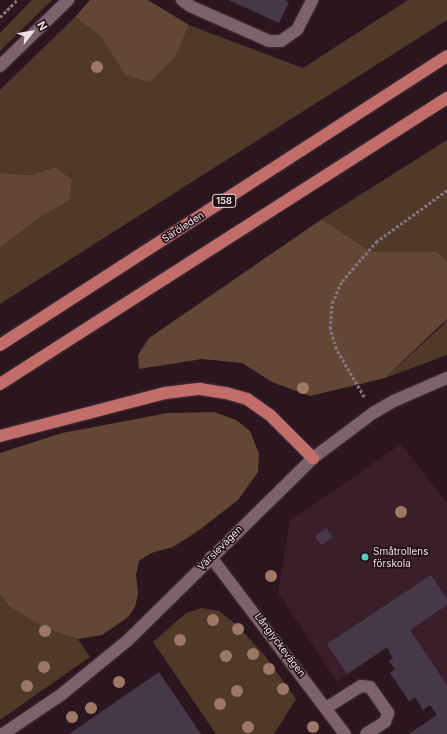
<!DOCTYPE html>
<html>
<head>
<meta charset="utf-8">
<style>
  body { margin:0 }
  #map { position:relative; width:447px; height:734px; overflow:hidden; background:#2b161f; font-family:Inter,sans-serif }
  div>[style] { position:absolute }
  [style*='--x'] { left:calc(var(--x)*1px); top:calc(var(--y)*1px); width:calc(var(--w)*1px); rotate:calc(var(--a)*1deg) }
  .built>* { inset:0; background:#3a1f2a }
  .green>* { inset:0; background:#4f3929 }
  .forest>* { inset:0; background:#624834 }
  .building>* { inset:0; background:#463749; transform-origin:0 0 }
  .path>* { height:2.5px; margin-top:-1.25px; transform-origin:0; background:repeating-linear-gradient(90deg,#85737a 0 3px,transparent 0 5px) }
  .roads { filter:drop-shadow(0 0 1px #433339) drop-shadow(0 0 1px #433339) }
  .lane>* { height:12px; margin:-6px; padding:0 6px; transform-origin:6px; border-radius:6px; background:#7c626c }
  .street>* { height:12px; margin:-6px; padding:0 6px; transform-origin:6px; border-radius:6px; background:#7c626c }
  .primary>* { height:12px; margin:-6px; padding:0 6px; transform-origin:6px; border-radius:6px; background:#c36d6b }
  .trees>* { width:12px; height:12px; margin:-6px; border-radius:50%; background:#9d7866 }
  .dots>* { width:11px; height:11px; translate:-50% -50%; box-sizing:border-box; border:2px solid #210d16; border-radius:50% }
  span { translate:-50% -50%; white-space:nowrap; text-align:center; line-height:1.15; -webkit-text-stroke:3px #210d16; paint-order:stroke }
  .shield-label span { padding:1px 3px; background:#210d16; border:1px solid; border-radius:3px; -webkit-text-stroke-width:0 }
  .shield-label { font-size:9px; color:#eedfe5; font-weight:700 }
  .street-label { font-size:10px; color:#eedfe5 }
  .poi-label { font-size:10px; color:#eedfe5 }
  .left { translate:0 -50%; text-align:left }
  .north { position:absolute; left:12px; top:12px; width:40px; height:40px; -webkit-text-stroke:3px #210d16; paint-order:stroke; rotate:59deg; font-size:11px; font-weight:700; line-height:16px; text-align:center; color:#eedfe5 }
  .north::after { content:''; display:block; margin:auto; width:14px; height:18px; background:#eedfe5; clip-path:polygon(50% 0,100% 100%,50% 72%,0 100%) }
</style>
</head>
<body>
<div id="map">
  <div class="built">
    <i style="clip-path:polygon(401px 444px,447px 503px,447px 734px,409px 734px,437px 715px,430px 705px,423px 710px,415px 697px,409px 701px,390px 673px,394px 669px,389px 661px,393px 658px,387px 648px,337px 682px,278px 593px,290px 521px)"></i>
  </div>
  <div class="green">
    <i style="clip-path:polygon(32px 0,52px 0,0 51px,0 33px)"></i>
    <i style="clip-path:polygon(408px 0,447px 0,447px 20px,0 304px,0 248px,42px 216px,69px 201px,55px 167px,31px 175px,0 173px,0 90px,75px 17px,100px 36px,125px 75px,176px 56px,189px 25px,303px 68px)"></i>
    <i style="clip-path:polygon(447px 140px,447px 261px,437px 252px,371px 252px,322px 219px)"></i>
    <i style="clip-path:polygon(447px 319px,447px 355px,385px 378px,443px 325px)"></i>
    <i style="clip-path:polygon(0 594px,10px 607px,44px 628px,78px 639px,90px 657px,0 720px)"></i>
    <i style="clip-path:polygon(202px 608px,219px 611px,237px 625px,265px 656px,296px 699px,274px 734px,216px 734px,153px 642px,186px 613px)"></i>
  </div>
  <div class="forest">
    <i style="clip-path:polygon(90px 0,148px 0,189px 25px,176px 56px,150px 82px,125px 75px,100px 36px,75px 17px)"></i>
    <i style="clip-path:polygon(55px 167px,72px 180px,69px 201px,42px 216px,0 248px,0 173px,31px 175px)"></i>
    <i style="clip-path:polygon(322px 219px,371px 252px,437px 252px,447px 261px,447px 319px,385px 378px,310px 396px,272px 382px,242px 363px,202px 359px,139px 369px,138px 355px,149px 338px)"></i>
    <i style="clip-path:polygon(214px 412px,236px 420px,250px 431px,259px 454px,258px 472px,238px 500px,198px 531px,173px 547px,151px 553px,139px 561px,136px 575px,138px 594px,135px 607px,128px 617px,102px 635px,78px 639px,44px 628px,10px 607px,0 594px,0 453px,62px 433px,168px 413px)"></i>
  </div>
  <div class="building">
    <i style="clip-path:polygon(229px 0,285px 0,289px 2px,279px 23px)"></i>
    <i style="left:326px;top:528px;width:11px;height:14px;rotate:52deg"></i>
    <i style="clip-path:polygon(431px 575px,447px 599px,447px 605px,410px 630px,447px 685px,447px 734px,409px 734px,437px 715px,430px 705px,423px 710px,415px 697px,409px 701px,390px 673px,395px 669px,389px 661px,393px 658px,387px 647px,347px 674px,327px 644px)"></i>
    <i style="clip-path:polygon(159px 672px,201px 734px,69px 734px)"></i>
  </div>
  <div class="path">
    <i style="--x:0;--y:17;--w:24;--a:-45"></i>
    <i style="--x:364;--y:397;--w:56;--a:-120.3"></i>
    <i style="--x:336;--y:349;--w:21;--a:-107"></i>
    <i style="--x:330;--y:329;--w:26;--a:-86"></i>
    <i style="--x:332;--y:303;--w:24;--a:-66"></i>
    <i style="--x:342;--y:281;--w:52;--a:-48.9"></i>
    <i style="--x:376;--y:242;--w:88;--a:-36.2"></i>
  </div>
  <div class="roads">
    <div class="lane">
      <i style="--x:182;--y:0;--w:10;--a:37"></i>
      <i style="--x:190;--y:6;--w:86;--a:23.9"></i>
      <i style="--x:269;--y:41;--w:12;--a:0"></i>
      <i style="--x:281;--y:41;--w:19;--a:-35"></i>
      <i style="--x:297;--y:30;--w:34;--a:-63"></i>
      <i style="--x:326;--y:708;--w:41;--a:-32.2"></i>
      <i style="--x:361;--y:686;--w:9;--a:6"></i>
      <i style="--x:370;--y:687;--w:32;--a:55"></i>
      <i style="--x:388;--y:713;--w:9;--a:108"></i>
      <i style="--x:385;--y:722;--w:22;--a:148"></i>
    </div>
    <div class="street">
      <i style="--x:0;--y:66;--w:95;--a:-44.1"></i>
      <i style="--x:211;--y:557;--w:222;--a:52.9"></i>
      <i style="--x:3;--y:734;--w:71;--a:-34.1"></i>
      <i style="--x:62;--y:694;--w:84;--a:-39.2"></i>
      <i style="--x:127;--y:641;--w:261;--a:-44.5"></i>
      <i style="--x:313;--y:458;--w:75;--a:-36.9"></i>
      <i style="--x:373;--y:413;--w:24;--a:-30"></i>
      <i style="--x:394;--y:401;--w:58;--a:-23.5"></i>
    </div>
    <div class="primary">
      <i style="--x:0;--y:345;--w:532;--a:-32.88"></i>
      <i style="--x:0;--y:384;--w:531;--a:-32.61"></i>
      <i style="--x:0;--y:436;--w:171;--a:-14.6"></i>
      <i style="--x:165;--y:393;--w:35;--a:-7"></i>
      <i style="--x:200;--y:389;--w:26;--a:9"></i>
      <i style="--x:226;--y:393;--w:22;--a:16"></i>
      <i style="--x:247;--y:399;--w:28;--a:35"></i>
      <i style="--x:270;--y:415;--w:61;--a:45"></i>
    </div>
  </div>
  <div class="trees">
    <i style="left:97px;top:67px"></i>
    <i style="left:303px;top:388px"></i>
    <i style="left:401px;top:512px"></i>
    <i style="left:271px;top:576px"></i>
    <i style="left:213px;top:620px"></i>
    <i style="left:238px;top:629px"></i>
    <i style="left:45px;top:631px"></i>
    <i style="left:180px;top:640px"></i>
    <i style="left:253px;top:654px"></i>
    <i style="left:226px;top:656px"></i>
    <i style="left:44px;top:667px"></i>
    <i style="left:269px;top:669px"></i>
    <i style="left:119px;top:682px"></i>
    <i style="left:27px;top:686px"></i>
    <i style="left:283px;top:689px"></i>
    <i style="left:237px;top:691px"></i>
    <i style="left:220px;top:704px"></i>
    <i style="left:91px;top:708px"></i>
    <i style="left:72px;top:717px"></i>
    <i style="left:248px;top:727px"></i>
    <i style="left:313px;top:727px"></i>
  </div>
  <div class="dots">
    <i style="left:365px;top:557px;background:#54cdc7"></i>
  </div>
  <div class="shield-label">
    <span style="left:224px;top:201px">158</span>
  </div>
  <div class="street-label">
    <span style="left:183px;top:227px;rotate:-33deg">Säröleden</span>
    <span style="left:220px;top:548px;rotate:-45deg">Värslevägen</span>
    <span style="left:280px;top:645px;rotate:53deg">Långlyckevägen</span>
  </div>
  <div class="poi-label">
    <span class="left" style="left:373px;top:557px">Småtrollens<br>förskola</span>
  </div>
  <div class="north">N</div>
</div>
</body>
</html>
